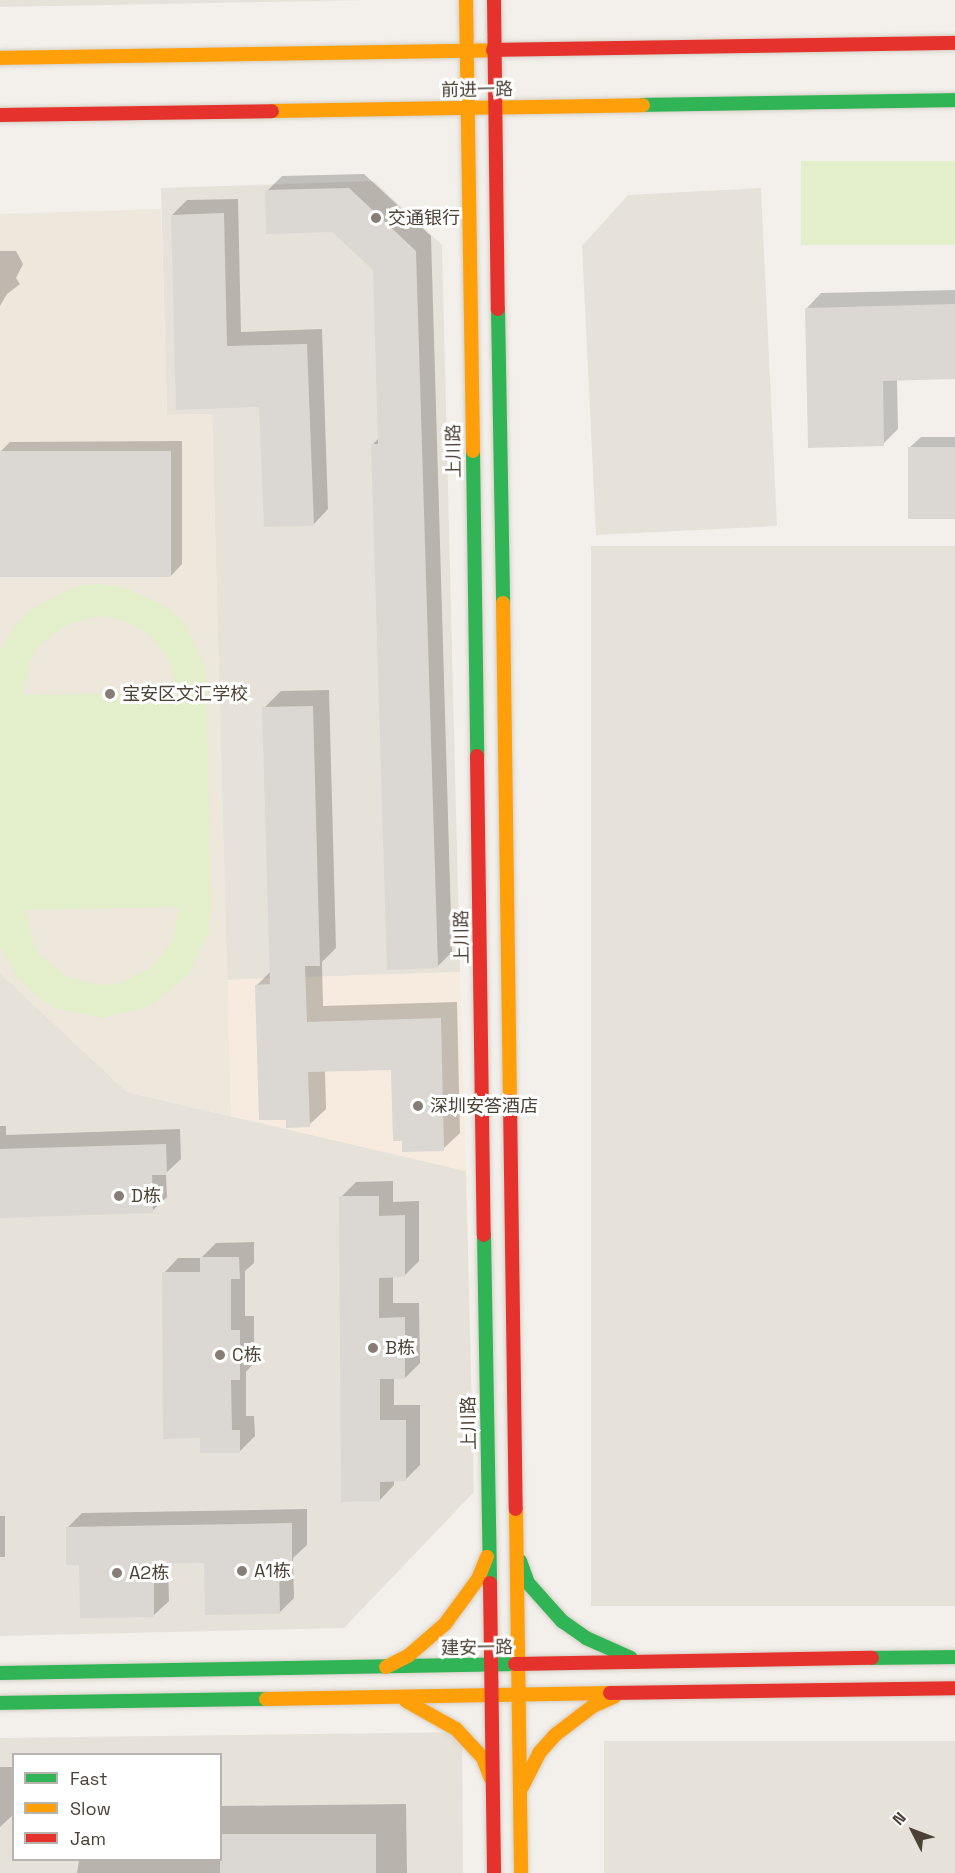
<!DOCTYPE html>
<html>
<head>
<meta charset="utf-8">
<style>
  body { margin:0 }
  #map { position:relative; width:955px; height:1873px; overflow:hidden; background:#f3f0ec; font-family:"Space Grotesk","Noto Sans SC",sans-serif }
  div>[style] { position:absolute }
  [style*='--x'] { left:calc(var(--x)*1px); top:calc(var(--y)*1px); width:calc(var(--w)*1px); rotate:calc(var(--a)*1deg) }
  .residential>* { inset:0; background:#e7e2d9; transform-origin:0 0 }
  .commercial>* { inset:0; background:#f6ebde }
  .education>* { inset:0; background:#eee7db }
  .green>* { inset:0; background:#e2efca; transform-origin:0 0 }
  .shadow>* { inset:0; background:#0003; transform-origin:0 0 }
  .building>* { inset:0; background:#dbd7d2; transform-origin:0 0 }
  .roads { filter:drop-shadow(0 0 2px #d5cfc4) drop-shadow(0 0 2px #d5cfc4) }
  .fast>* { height:14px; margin:-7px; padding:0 7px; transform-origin:7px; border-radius:7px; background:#30b455 }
  .slow>* { height:14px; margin:-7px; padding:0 7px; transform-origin:7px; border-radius:7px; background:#ff9f0a }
  .jam>* { height:14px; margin:-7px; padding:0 7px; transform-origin:7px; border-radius:7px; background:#e5322d }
  .dots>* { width:16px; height:16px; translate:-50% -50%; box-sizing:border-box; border:3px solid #fff; border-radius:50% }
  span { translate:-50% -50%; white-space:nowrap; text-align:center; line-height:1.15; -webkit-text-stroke:6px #fff; paint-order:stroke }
  .street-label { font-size:18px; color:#4b4136 }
  .poi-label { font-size:18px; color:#4b4136 }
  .left { translate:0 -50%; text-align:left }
  .legend { position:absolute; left:12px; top:1753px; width:210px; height:108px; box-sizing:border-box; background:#fff; border:2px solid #b7b3af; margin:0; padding:8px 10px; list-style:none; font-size:18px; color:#4b4136 }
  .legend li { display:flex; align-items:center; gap:12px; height:30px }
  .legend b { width:30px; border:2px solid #b7b3af }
  .north { position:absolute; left:883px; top:1801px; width:60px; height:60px; -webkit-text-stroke:4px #fff; paint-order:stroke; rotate:312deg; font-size:16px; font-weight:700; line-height:24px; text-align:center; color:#4b4136 }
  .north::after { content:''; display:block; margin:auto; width:21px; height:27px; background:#4b4136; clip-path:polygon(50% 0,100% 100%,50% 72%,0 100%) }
</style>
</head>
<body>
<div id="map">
  <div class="residential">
    <i style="clip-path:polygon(0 0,368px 0,0 7px)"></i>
    <i style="clip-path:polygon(374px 181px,442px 245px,460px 972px,227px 980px,212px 414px,167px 415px,161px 188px)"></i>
    <i style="clip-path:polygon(761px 188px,777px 526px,596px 535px,582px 246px,628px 195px)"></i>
    <i style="left:955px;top:546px;width:1060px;height:364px;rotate:90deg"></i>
    <i style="clip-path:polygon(0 973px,127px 1092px,466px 1171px,474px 1492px,344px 1628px,0 1636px)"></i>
    <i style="clip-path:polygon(evenodd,462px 1732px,463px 1873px,0 1873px,0 1738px,462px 1732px,14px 1754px,220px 1754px,220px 1860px,14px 1860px,14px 1754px)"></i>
    <i style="left:955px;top:1741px;width:132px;height:351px;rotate:90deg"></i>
  </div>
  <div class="commercial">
    <i style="clip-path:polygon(460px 972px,466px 1171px,231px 1116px,227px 980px)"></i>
  </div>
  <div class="education">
    <i style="clip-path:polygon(161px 209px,167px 415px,212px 414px,231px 1116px,127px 1092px,0 973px,0 214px)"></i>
  </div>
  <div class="green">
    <i style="left:955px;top:161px;width:84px;height:154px;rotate:90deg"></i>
    <i style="clip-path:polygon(evenodd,99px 584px,123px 587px,167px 607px,185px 624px,206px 668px,211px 908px,209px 931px,188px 975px,150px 1006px,103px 1018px,55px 1008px,35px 995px,17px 978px,0 946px,0 650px,14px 627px,31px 609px,74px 587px,99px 584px,99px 616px,117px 618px,147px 632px,169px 659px,177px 692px,23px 695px,30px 661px,39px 646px,66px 625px,99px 616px,99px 584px,179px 907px,172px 941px,151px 968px,120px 983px,103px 985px,69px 978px,42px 957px,33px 943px,25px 910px,179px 907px)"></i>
  </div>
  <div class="shadow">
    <i style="clip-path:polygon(364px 174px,431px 236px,452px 952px,437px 967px,373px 444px,379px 438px,374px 270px,333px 231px,267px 191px,282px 176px)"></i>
    <i style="clip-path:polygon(238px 199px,241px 332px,322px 329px,328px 509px,314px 524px,260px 405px,177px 408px,172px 215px,187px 200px)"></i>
    <i style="clip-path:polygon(0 251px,16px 251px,23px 264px,16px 278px,20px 284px,7px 294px,0 306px)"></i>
    <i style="clip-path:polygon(955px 290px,955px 377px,897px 379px,898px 429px,883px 444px,807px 308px,821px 293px)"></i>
    <i style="clip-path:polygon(921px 437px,955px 437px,955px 518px,909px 448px)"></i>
    <i style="clip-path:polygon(182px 441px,182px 564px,171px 576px,0 577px,0 452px,10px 442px)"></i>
    <i style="clip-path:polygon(329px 690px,336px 948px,322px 962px,323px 1006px,457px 1002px,460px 1133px,443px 1149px,393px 1069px,325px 1071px,326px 1109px,309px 1125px,257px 985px,271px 971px,264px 708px,281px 691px)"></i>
    <i style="clip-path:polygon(0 1126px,6px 1126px,6px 1135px,180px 1129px,181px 1159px,166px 1173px,167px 1197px,152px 1211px,0 1216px)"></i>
    <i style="clip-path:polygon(393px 1181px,393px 1202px,419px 1201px,419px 1261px,404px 1276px,393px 1276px,393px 1303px,419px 1303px,420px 1363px,405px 1378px,394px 1378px,394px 1405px,420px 1405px,420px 1465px,405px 1480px,394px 1480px,394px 1485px,380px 1500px,341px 1197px,356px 1182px)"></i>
    <i style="clip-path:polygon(254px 1242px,254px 1263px,245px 1271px,245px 1316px,254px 1316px,254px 1363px,246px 1372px,246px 1416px,254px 1416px,255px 1436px,240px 1451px,202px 1437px,164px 1273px,178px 1258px,201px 1258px,216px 1243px)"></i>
    <i style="clip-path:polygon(307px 1509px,307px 1545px,293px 1558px,294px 1598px,279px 1613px,206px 1562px,168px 1562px,169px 1601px,154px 1615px,80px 1563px,67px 1528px,82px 1513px)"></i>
    <i style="left:0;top:1516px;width:5px;height:41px"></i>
    <i style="clip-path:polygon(0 1767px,14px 1767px,14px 1814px,0 1827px)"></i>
    <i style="clip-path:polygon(406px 1804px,407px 1873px,77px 1873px,79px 1860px,220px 1860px,220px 1806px)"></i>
  </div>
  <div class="building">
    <i style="clip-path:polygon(349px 188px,416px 251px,438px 968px,387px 970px,371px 444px,378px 444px,373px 270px,332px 232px,266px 234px,265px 190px)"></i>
    <i style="clip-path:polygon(224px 213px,227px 346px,307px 344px,314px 526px,264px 527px,259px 407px,176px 410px,171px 215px)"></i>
    <i style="clip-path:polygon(955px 304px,955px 379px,883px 381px,884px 446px,808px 448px,805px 308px)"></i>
    <i style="left:955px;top:447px;width:72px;height:47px;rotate:90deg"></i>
    <i style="left:171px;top:451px;width:126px;height:171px;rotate:90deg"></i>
    <i style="clip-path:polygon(313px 706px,320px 966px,305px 966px,307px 1022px,441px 1018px,444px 1151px,402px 1152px,402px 1141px,393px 1141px,391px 1070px,308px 1072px,310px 1127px,286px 1128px,286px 1120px,259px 1120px,255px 985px,270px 984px,262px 707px)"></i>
    <i style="clip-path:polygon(166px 1144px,167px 1175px,152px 1175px,153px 1213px,0 1218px,0 1149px)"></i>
    <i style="clip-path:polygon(339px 1196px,379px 1196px,379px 1216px,405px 1215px,405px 1277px,379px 1278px,379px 1318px,405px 1317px,405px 1379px,380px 1379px,380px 1420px,406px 1420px,406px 1481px,380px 1482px,380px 1501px,341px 1502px)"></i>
    <i style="clip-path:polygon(200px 1257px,239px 1257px,240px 1279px,231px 1279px,231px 1330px,240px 1330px,240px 1380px,231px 1380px,232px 1430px,240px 1430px,240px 1453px,200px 1453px,200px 1438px,163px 1439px,162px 1272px,200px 1272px)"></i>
    <i style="clip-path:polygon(292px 1523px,292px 1561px,279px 1562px,280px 1614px,205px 1615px,204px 1563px,154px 1564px,154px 1617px,80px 1618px,79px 1565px,66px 1565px,66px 1527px)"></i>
    <i style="left:376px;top:1834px;width:39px;height:156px;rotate:90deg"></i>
  </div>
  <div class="roads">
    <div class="fast">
      <i style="--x:643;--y:105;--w:312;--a:-0.9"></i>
      <i style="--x:498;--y:309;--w:294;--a:89"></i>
      <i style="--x:473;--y:451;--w:305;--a:89.2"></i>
      <i style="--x:484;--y:1235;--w:348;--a:89"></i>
      <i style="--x:520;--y:1561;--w:23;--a:70"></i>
      <i style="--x:528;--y:1583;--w:51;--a:48.2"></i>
      <i style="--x:562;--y:1621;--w:29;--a:35"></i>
      <i style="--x:586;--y:1638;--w:49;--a:24"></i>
      <i style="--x:872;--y:1658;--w:83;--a:-0.7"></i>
      <i style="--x:0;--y:1673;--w:515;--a:-1"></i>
      <i style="--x:0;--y:1703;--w:266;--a:-0.9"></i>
    </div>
    <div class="slow">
      <i style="--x:466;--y:0;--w:451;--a:89.1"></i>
      <i style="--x:0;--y:58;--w:493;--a:-0.9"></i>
      <i style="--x:272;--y:111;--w:371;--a:-0.9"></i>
      <i style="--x:503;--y:603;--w:498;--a:89.2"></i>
      <i style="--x:516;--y:1509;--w:364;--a:89.2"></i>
      <i style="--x:386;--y:1667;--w:25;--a:-27"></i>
      <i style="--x:408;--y:1656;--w:49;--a:-40.9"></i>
      <i style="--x:445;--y:1624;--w:56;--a:-53.7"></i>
      <i style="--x:478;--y:1579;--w:24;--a:-68"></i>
      <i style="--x:266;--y:1699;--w:344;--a:-1"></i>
      <i style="--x:406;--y:1701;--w:57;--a:29.2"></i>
      <i style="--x:456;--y:1729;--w:40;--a:47"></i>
      <i style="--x:483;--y:1758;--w:22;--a:69"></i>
      <i style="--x:522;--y:1787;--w:38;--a:-63"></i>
      <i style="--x:539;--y:1753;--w:24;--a:-48"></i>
      <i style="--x:555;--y:1735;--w:48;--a:-37.3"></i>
      <i style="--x:593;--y:1706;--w:24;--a:-24"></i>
    </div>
    <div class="jam">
      <i style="--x:494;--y:0;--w:309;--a:89.3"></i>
      <i style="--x:493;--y:50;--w:462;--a:-0.9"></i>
      <i style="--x:0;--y:115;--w:272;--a:-0.8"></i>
      <i style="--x:477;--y:756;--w:479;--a:89.2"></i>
      <i style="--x:510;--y:1101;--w:408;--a:89.2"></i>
      <i style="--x:490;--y:1583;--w:290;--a:89.2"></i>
      <i style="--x:515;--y:1664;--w:357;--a:-1"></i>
      <i style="--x:610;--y:1693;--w:345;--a:-0.8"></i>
    </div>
  </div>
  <div class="dots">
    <i style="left:376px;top:218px;background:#867e76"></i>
    <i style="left:110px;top:694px;background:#867e76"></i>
    <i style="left:418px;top:1106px;background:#867e76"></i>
    <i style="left:119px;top:1196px;background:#867e76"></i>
    <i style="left:373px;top:1348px;background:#867e76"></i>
    <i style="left:220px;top:1355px;background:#867e76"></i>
    <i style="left:242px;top:1571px;background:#867e76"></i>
    <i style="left:117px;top:1573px;background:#867e76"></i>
  </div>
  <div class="street-label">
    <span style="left:477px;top:90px;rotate:-1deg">前进一路</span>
    <span style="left:454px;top:451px;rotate:-91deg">上川路</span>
    <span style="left:462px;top:937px;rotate:-91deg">上川路</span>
    <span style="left:469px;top:1423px;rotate:-91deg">上川路</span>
    <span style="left:477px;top:1648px;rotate:-1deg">建安一路</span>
  </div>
  <div class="poi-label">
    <span class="left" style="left:388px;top:218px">交通银行</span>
    <span class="left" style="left:122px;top:694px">宝安区文汇学校</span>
    <span class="left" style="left:430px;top:1106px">深圳安答酒店</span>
    <span class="left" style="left:131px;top:1196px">D栋</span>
    <span class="left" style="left:385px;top:1348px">B栋</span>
    <span class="left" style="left:232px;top:1355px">C栋</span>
    <span class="left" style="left:254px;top:1571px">A1栋</span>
    <span class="left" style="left:129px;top:1573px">A2栋</span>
  </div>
  <ul class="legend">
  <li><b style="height:8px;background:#30b455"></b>Fast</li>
  <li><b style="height:8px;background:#ff9f0a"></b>Slow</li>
  <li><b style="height:8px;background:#e5322d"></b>Jam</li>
  </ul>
  <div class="north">N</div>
</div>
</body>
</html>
